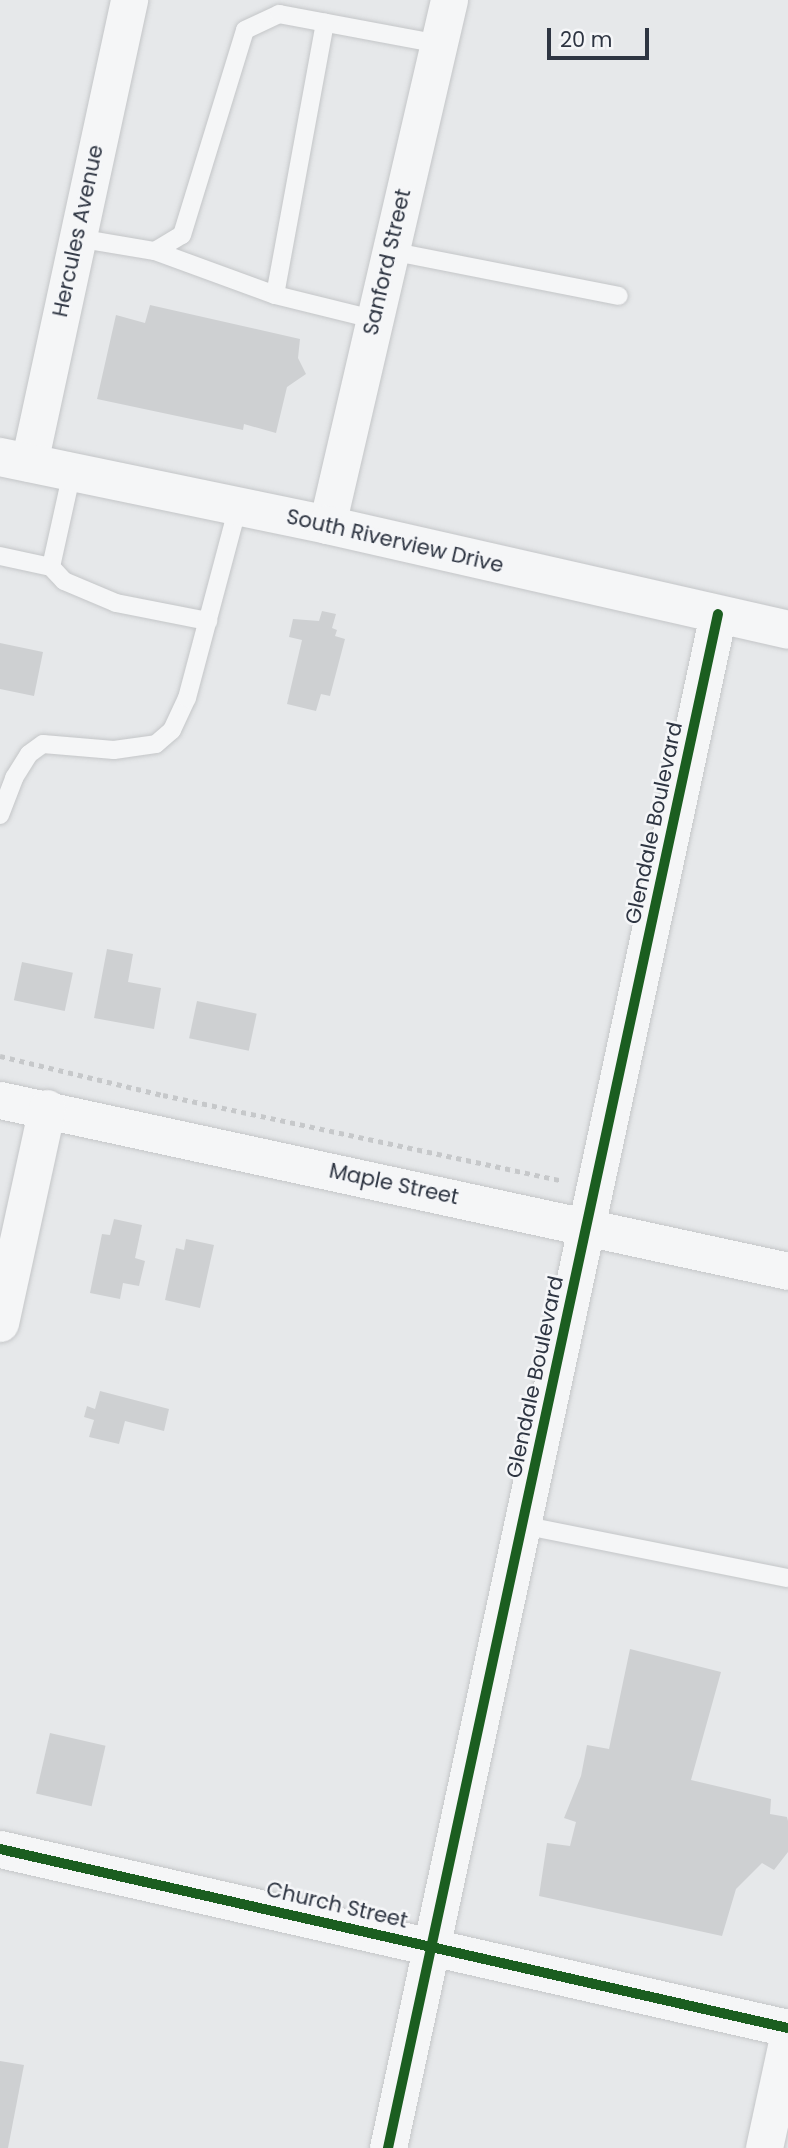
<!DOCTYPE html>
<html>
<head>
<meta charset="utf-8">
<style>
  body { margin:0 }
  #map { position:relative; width:788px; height:2148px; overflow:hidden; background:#e6e8ea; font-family:Poppins,sans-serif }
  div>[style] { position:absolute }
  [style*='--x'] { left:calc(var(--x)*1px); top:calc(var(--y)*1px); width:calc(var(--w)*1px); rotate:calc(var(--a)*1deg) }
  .building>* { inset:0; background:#ced0d2; transform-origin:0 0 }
  .path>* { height:4.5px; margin-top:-2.25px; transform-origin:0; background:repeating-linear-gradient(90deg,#c6c8ca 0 5px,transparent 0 10px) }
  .roads { filter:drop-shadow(0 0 2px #c4c6c8) drop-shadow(0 0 2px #c4c6c8) }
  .service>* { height:18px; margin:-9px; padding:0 9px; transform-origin:9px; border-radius:9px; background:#f5f6f7 }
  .minor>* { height:37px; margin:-18.5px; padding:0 18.5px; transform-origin:18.5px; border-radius:18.5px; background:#f5f6f7 }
  .tertiary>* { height:38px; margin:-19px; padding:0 19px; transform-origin:19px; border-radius:19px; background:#f5f6f7 }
  .cycleway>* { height:10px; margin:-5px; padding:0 5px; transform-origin:5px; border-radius:5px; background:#1b5e20 }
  span { translate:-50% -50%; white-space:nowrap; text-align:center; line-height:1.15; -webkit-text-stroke:5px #f5f6f8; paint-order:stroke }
  .street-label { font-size:21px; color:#2e3542 }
  .scale { position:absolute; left:547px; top:28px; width:102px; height:32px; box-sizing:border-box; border:4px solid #2e3542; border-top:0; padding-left:9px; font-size:21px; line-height:24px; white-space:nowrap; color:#2e3542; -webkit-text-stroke:5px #f5f6f8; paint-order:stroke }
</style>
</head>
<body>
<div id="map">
  <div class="building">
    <i style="clip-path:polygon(150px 305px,300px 339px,298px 358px,306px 374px,287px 387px,276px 433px,244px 424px,243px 430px,97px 399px,116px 315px,145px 323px)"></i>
    <i style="clip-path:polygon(322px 611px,336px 614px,332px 628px,337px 630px,335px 636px,345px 639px,330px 696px,321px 694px,316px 711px,287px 704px,302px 640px,289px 637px,293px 619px,319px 621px)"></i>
    <i style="clip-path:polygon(0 643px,43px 652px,34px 696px,0 689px)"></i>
    <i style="clip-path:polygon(107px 949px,133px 954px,128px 982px,161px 988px,154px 1029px,94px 1018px)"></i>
    <i style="left:22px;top:962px;width:52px;height:39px;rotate:12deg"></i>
    <i style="left:197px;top:1001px;width:61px;height:38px;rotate:12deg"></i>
    <i style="clip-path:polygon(114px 1219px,142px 1225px,135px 1258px,145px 1261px,139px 1286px,123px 1283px,120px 1299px,90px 1293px,102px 1234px,110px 1235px)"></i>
    <i style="clip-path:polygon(186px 1239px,214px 1245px,200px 1308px,165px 1300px,176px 1248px,184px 1250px)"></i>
    <i style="clip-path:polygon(100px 1391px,169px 1409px,164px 1431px,125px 1421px,119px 1444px,89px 1437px,94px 1420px,84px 1417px,87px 1406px,95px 1409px)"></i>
    <i style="clip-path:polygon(630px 1649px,721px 1672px,691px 1780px,771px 1799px,770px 1814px,787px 1817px,788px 1821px,788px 1852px,774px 1870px,762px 1863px,736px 1889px,722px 1936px,539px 1896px,547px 1843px,570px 1846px,576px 1822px,564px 1818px,581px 1776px,587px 1745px,609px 1749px)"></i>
    <i style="left:50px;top:1733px;width:57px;height:62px;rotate:13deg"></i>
    <i style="clip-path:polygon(0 2061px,24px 2065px,8px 2148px,0 2148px)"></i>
  </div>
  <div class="path">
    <i style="--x:0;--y:1056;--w:168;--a:13.5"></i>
    <i style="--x:163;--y:1095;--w:406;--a:12.1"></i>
  </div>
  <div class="roads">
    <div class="service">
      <i style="--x:77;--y:238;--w:79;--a:9.5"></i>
      <i style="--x:155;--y:251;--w:31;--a:-31"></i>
      <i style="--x:182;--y:235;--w:214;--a:-72.9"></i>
      <i style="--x:245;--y:30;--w:38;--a:-25"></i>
      <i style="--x:279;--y:14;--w:163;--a:10.6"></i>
      <i style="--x:155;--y:251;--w:128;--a:20.1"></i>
      <i style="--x:275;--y:295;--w:101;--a:13.8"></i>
      <i style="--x:390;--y:251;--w:233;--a:11.1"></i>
      <i style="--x:275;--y:295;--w:277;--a:-79.6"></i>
      <i style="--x:72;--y:472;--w:97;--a:102.5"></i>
      <i style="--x:51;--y:567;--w:19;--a:47"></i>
      <i style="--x:64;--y:581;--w:56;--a:22.9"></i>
      <i style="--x:116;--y:603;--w:94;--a:11.1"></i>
      <i style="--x:0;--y:556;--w:52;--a:12.2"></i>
      <i style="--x:0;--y:815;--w:40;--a:-69"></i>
      <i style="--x:14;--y:778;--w:28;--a:-58"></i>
      <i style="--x:29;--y:754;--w:17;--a:-36"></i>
      <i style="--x:43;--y:744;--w:71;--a:4.8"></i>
      <i style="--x:114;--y:750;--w:42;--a:-8.1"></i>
      <i style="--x:156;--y:744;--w:21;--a:-41"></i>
      <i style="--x:172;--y:730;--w:35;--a:-65"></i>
      <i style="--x:187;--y:698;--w:199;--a:-75.1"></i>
      <i style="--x:522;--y:1525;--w:271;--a:11.3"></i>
    </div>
    <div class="minor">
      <i style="--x:29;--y:463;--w:474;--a:-77.8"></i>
      <i style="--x:327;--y:525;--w:539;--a:-76.92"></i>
      <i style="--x:0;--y:1100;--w:806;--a:12.24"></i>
      <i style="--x:0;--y:1323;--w:220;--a:-77.7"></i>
      <i style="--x:0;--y:1849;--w:808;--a:12.8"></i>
      <i style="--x:388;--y:2148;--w:1569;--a:-77.86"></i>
      <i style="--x:764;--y:2148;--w:114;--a:-77.8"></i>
    </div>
    <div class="tertiary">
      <i style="--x:0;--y:457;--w:334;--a:11.7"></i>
      <i style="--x:327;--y:525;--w:473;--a:12.8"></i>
    </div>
  </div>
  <div class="cycleway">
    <i style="--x:0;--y:1849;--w:808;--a:12.8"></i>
    <i style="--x:388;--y:2148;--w:1569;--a:-77.86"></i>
  </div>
  <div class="street-label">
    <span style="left:78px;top:231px;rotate:-78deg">Hercules Avenue</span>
    <span style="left:387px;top:262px;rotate:-77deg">Sanford Street</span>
    <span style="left:395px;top:541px;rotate:13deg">South Riverview Drive</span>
    <span style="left:654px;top:823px;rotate:-78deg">Glendale Boulevard</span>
    <span style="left:394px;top:1184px;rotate:12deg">Maple Street</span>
    <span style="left:535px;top:1377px;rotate:-78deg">Glendale Boulevard</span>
    <span style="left:337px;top:1905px;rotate:13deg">Church Street</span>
  </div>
  <div class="scale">20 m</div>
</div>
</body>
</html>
